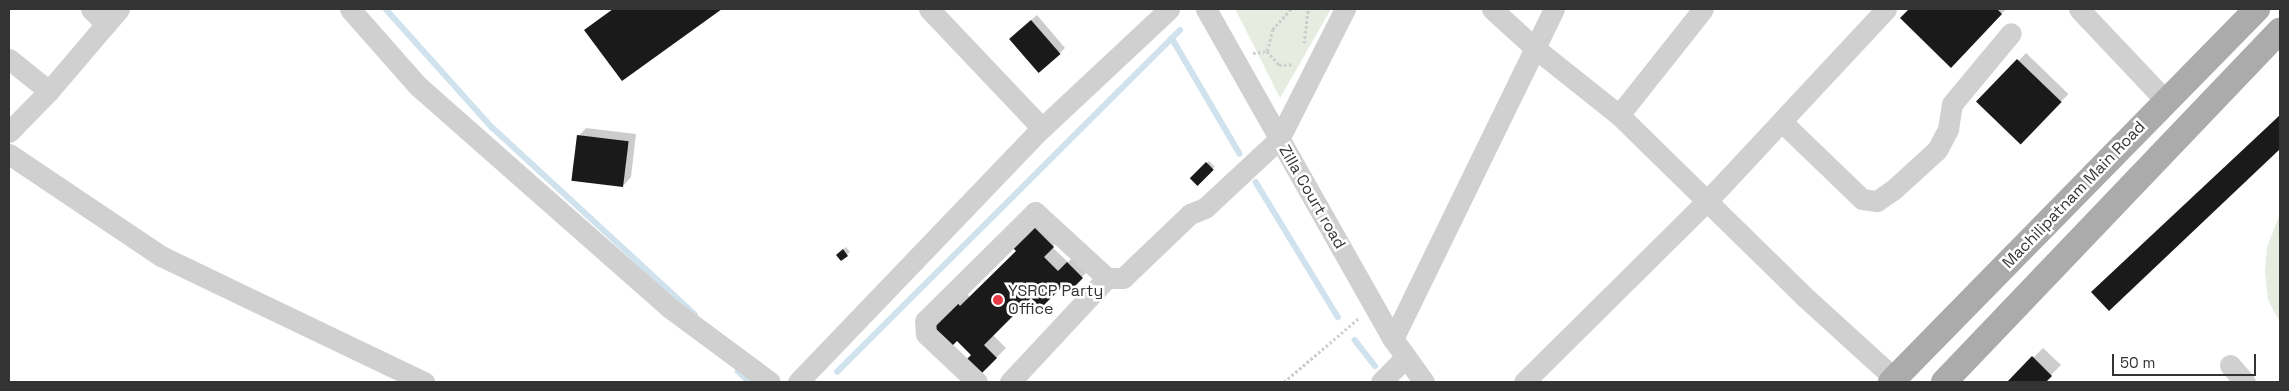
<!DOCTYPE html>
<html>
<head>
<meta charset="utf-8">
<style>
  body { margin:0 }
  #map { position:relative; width:2289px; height:391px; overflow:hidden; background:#fff; font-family:"Space Grotesk",sans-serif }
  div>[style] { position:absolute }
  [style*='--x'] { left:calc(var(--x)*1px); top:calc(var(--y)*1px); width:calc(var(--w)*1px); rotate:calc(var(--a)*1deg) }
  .green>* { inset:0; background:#e6ecdf }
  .shadow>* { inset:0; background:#0003; transform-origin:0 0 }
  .stream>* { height:5.5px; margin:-2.75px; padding:0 2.75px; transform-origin:2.75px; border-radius:2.75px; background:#cfe2ee }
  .building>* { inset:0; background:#1a1a1a; transform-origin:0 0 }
  .path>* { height:3px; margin-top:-1.5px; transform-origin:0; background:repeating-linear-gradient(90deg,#cdcdcd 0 2.5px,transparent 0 5px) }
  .minor>* { height:21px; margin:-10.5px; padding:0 10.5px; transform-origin:10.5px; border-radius:10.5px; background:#d0d0d0 }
  .major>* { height:26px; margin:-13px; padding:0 13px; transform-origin:13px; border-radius:13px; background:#ababab }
  .dots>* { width:14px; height:14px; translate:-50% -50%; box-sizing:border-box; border:2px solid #fff; border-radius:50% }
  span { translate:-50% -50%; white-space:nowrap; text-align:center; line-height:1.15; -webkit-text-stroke:5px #fff; paint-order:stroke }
  .street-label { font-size:16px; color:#333 }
  .poi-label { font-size:16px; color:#333 }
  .left { translate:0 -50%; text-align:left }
  .frame { position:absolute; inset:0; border:10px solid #333; pointer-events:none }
  .scale { position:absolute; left:2112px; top:354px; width:144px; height:22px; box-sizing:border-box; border:2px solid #333; border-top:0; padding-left:6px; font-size:15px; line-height:18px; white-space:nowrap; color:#333; -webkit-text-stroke:4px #fff; paint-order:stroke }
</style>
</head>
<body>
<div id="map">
  <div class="green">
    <i style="clip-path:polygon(1235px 9px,1331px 9px,1280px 98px,1257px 52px)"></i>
    <i style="clip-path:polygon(2280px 214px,2280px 322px,2268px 300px,2265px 271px,2267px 247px)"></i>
  </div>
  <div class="shadow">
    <i style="clip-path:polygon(615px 9px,720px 9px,622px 79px,586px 30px)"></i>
    <i style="clip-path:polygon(1911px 9px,2006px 9px,1950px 66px,1901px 18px)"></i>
    <i style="clip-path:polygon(1037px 15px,1065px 48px,1060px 53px,1016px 33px)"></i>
    <i style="left:2026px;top:53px;width:59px;height:68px;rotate:44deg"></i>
    <i style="clip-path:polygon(586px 128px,636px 134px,631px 177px,624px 185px,579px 136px)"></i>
    <i style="left:1209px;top:161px;width:8px;height:25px;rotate:45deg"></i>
    <i style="clip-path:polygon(1043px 218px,1062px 237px,1052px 247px,1068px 262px,1077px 254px,1091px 268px,1070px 289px,1064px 283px,1031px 296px,993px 335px,1006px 348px,981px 373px,973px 355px,957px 339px,932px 326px,966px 293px,971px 298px,1018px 251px,1014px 247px)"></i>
    <i style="clip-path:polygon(846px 247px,850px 252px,841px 259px,837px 255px)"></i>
    <i style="clip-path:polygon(2043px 348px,2061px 365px,2044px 382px,2009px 382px)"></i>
  </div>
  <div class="stream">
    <i style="--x:386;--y:9;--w:159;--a:48.1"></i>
    <i style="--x:492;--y:127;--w:276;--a:42.7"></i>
    <i style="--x:1172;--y:38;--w:134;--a:59.6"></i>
    <i style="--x:1256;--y:182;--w:158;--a:58.7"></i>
    <i style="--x:1355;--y:340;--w:33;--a:52"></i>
    <i style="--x:738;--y:371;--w:16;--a:43"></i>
    <i style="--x:837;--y:372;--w:484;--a:-44.9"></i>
  </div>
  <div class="building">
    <i style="clip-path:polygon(613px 9px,722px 9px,622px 81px,584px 30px)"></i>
    <i style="clip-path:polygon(1909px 9px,1997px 9px,2002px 14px,1951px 68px,1900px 18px)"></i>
    <i style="left:1031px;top:20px;width:45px;height:29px;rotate:49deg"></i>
    <i style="left:2017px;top:59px;width:62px;height:59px;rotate:44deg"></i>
    <i style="clip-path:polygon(2280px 115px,2280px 149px,2109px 311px,2091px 292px)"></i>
    <i style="left:577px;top:135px;width:52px;height:46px;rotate:7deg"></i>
    <i style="left:1206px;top:162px;width:11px;height:23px;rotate:45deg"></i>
    <i style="clip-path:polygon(1033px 226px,1054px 247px,1044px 257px,1058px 271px,1067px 262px,1083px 278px,1070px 291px,1064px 285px,1041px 308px,1031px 298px,984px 345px,997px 358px,981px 374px,966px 360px,971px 355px,957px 341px,951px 347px,931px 326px,956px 301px,960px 306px,1016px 251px,1012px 247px)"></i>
    <i style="clip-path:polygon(843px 249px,848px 256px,841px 261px,836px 255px)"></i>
    <i style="clip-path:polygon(2032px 356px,2052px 376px,2046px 382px,2007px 382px)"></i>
  </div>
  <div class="path">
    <i style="--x:1291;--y:9;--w:27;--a:132"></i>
    <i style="--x:1273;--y:29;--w:23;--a:105"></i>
    <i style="--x:1267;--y:51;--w:18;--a:49"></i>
    <i style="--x:1279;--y:65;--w:15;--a:-4"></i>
    <i style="--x:1304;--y:43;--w:34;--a:-83"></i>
    <i style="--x:1253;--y:53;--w:14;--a:-8"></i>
    <i style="--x:1284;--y:382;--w:100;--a:-40.5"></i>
  </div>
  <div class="minor">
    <i style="--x:350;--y:9;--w:103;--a:48.6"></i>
    <i style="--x:418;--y:86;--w:336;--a:41.4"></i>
    <i style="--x:670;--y:308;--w:124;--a:36.5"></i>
    <i style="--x:929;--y:9;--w:164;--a:46.5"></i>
    <i style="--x:1206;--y:9;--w:379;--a:60.5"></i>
    <i style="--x:1393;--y:339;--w:53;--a:54.2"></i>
    <i style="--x:1492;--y:9;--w:59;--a:42.3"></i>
    <i style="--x:1536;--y:49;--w:106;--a:38.5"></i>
    <i style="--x:1619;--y:115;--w:262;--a:44.4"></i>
    <i style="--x:1806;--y:298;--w:120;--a:42.3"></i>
    <i style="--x:2079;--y:9;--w:127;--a:46.6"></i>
    <i style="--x:106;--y:24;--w:20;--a:-49"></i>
    <i style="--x:9;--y:59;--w:51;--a:38.7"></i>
    <i style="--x:49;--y:91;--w:88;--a:-49.6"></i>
    <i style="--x:106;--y:24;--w:21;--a:-135"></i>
    <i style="--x:1619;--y:115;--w:135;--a:-51.6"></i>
    <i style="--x:1782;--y:122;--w:111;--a:43.9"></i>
    <i style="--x:1862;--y:199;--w:15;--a:8"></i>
    <i style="--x:1877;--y:201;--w:19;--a:-35"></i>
    <i style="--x:1893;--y:190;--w:59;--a:-42.3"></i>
    <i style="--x:1937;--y:150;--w:24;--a:-62"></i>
    <i style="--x:1948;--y:129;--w:25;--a:-81"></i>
    <i style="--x:1952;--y:104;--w:92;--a:-50.3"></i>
    <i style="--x:9;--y:132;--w:57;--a:-45.7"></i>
    <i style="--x:9;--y:154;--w:183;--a:33.9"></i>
    <i style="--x:161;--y:256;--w:292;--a:25.6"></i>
    <i style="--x:1393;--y:339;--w:367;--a:-64"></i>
    <i style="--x:2230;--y:365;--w:23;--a:49"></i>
    <i style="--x:798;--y:382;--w:352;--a:-46.2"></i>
    <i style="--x:1042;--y:128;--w:174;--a:-43.1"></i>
    <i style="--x:977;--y:382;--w:70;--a:-136.7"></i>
    <i style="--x:926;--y:334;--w:13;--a:-94"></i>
    <i style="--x:925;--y:321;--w:155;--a:-44.7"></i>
    <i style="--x:1035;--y:212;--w:98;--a:42.5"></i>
    <i style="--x:1107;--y:278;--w:16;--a:0"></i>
    <i style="--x:1123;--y:278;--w:93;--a:-43.7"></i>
    <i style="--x:1190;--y:214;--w:16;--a:-22"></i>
    <i style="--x:1205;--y:208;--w:101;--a:-43"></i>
    <i style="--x:1279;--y:139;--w:146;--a:-63.1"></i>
    <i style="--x:1010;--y:382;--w:142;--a:-47"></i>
    <i style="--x:1381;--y:382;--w:35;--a:-45"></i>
    <i style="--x:1524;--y:382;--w:259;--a:-44.7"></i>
    <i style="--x:1708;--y:200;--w:261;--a:-47"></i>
  </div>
  <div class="major">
    <i style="--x:1891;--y:382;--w:523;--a:-45.54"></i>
    <i style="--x:1944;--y:382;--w:486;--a:-46.3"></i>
  </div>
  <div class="dots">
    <i style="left:998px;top:300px;background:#e63946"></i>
  </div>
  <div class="street-label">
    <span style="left:2074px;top:195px;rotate:-46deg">Machilipatnam Main Road</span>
    <span style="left:1312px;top:197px;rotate:60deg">Zilla Court road</span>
  </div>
  <div class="poi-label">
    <span class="left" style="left:1008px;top:300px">YSRCP Party<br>Office</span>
  </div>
  <div class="frame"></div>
  <div class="scale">50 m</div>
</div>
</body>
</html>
